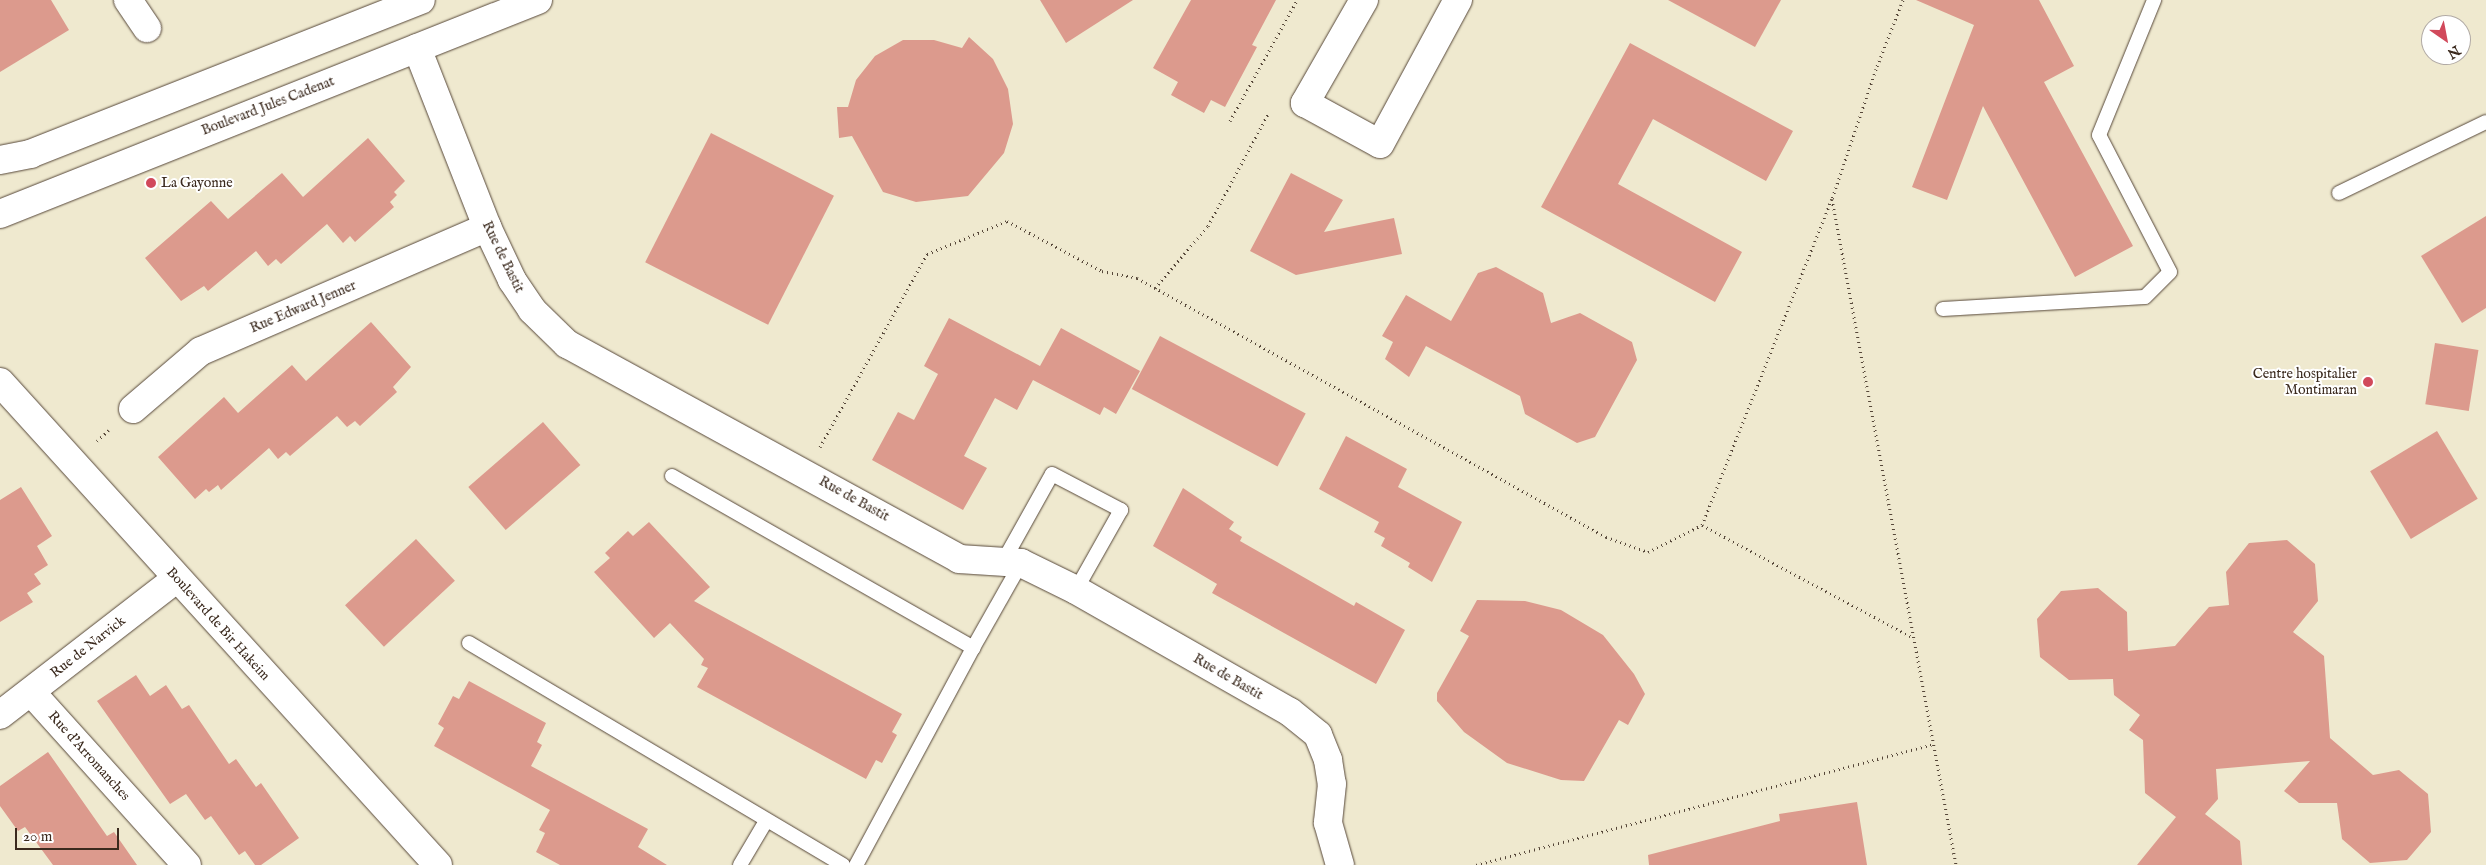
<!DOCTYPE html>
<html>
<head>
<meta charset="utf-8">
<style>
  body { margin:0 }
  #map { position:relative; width:2486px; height:865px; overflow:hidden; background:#efe9cf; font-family:"IM FELL English",serif }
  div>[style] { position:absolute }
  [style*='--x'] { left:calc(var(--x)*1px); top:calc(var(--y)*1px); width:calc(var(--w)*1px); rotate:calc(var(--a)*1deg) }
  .building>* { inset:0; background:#dc9a8d; transform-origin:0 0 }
  .path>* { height:3px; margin-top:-1.5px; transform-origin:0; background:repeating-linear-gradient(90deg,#564739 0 1px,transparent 0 5px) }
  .roads { filter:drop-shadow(0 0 1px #564739) drop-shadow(0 0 1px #564739) }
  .service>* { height:14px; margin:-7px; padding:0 7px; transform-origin:7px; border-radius:7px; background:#fff }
  .minor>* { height:28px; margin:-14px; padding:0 14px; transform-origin:14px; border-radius:14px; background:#fff }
  .tertiary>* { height:28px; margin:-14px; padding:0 14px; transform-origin:14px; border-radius:14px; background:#fff }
  .dots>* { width:14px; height:14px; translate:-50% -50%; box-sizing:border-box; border:2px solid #fff; border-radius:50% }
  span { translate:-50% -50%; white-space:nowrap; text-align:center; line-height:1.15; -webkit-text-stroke:4px #fff; paint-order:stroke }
  .street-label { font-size:14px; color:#3b2a1e }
  .poi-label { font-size:14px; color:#3b2a1e }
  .left { translate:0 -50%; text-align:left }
  .right { translate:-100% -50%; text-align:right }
  .north { position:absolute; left:2421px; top:15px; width:50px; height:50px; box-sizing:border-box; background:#fff; border:1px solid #b1aaa5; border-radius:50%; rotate:147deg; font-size:14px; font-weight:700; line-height:20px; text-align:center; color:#3b2a1e }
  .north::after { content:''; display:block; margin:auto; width:18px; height:22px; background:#d1495b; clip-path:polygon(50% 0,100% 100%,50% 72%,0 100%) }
  .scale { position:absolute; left:15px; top:828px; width:104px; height:22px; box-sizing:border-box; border:2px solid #3b2a1e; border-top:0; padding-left:6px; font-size:15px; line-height:18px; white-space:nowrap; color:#3b2a1e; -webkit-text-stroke:4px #fff; paint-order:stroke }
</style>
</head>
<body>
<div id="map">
  <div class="building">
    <i style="clip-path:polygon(0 0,51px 0,69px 30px,0 72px)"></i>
    <i style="clip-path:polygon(1040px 0,1133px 0,1066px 43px)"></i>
    <i style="clip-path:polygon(1191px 0,1276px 0,1252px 45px,1257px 47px,1225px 107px,1211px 100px,1204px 113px,1171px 95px,1178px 82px,1153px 68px)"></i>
    <i style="clip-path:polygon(1668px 0,1781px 0,1755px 47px)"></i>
    <i style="clip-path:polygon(1916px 0,2039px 0,2074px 66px,2044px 82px,2133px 246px,2075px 277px,1983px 106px,1947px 200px,1912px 187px,1974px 25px)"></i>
    <i style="clip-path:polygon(969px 37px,993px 59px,1008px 89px,1013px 124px,1004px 153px,968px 196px,916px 202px,883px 192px,852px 136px,839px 138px,837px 107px,848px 107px,856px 80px,875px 56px,903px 40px,934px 40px,962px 48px)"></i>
    <i style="clip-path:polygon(1630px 43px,1793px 131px,1766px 181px,1653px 119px,1618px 184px,1742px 252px,1715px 302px,1541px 207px)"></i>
    <i style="left:711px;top:133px;width:138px;height:145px;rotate:27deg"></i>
    <i style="clip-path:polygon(368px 138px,405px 181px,394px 192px,397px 195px,390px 202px,394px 207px,355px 242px,350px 236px,343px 243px,327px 224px,281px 264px,276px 259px,268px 266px,256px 251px,208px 291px,204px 286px,181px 301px,145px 258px,211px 201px,228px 219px,282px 173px,303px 197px)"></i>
    <i style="clip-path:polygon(1291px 173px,1343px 200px,1324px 232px,1394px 218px,1402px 254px,1296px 275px,1250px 251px)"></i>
    <i style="clip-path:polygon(2486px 216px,2486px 308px,2462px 323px,2421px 256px)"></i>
    <i style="clip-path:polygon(1496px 267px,1543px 293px,1551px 323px,1580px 313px,1632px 342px,1637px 360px,1595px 437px,1577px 443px,1525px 414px,1520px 396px,1426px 346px,1409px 377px,1385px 359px,1393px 342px,1382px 336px,1406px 295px,1451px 321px,1478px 273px)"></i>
    <i style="clip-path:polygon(949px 318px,1040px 366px,1061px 328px,1140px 371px,1116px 414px,1104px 407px,1100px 415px,1033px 380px,1017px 410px,995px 398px,964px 456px,987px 468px,963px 510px,872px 460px,898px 412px,914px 420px,938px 374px,924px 366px)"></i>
    <i style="clip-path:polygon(371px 322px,411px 367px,393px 387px,397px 392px,360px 426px,355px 421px,347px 427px,337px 416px,290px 456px,286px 452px,278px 459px,269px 448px,221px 490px,218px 485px,209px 492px,206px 489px,195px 499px,158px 457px,224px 397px,238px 413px,292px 365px,306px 381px)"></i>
    <i style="left:1160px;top:336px;width:165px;height:60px;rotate:28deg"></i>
    <i style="left:2435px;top:343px;width:44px;height:62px;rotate:9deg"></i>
    <i style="left:543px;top:422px;width:57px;height:99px;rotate:49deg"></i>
    <i style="left:2437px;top:431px;width:79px;height:78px;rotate:59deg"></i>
    <i style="clip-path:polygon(1346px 436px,1407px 469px,1398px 487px,1462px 522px,1432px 582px,1408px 567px,1410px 563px,1381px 546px,1385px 538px,1374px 532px,1379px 522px,1319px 489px)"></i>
    <i style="clip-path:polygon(21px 487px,52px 536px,37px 546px,48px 565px,34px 574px,41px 584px,27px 593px,33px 602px,0 622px,0 500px)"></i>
    <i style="clip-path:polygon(1183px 488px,1234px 522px,1229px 529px,1242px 537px,1240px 541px,1354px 606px,1356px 602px,1405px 630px,1376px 684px,1212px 593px,1217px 584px,1153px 546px)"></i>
    <i style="clip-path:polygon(649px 522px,710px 587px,694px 601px,902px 714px,892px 732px,897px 735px,882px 763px,876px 760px,866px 779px,697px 687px,708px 668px,701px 665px,704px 659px,670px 623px,654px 638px,594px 572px,610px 558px,605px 553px,628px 531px,633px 536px)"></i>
    <i style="left:416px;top:539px;width:57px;height:97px;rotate:47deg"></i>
    <i style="clip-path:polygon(2287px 540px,2315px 564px,2318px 601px,2293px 632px,2324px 656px,2330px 738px,2373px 775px,2399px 770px,2428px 794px,2431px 832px,2407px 860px,2370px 863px,2342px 839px,2337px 803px,2299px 803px,2284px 791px,2310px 761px,2216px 769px,2218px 799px,2205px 814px,2240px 841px,2242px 865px,2137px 865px,2176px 817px,2145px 793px,2143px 740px,2129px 730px,2140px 715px,2114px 695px,2113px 679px,2069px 680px,2040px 657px,2037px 619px,2061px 591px,2098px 588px,2127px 612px,2128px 651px,2175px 646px,2209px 607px,2229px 605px,2226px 572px,2249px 543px)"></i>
    <i style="clip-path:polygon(1477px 600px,1525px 601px,1561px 610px,1603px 635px,1634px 674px,1645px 694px,1628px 725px,1619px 720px,1584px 781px,1561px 780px,1507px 763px,1464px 732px,1437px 701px,1437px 693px,1469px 636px,1460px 631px)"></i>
    <i style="clip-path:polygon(136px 675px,150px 696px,166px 685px,182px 709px,189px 705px,229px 764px,236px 759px,256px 787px,261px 783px,299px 838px,261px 865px,255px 865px,245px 851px,239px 855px,211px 816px,205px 820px,186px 794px,170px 804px,97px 701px)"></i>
    <i style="clip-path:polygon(469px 681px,546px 723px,537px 742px,542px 745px,531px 766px,648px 829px,638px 847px,667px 865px,560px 865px,536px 852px,545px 833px,539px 830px,550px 810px,434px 746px,444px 728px,438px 724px,453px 696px,459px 699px)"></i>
    <i style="clip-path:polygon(48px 752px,107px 836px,114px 832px,137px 865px,53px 865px,25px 827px,18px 831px,0 806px,0 786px)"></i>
    <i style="clip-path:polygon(1857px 802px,1867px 865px,1649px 865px,1648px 855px,1780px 821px,1779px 814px)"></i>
  </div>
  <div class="path">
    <i style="--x:1903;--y:0;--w:74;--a:111.4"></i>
    <i style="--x:1876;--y:69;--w:137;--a:108.7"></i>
    <i style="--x:1832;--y:199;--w:677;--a:79.45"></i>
    <i style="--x:1230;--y:121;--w:138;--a:-61"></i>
    <i style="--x:1155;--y:288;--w:82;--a:-49.5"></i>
    <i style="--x:1208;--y:226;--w:129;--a:-61.8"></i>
    <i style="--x:97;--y:441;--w:16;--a:-43"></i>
    <i style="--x:820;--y:447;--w:221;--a:-61"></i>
    <i style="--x:927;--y:254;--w:87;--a:-22.4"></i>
    <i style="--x:1007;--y:221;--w:107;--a:27.8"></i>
    <i style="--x:1102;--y:271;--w:36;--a:11"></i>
    <i style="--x:1137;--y:278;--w:536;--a:28.91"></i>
    <i style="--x:1606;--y:537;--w:45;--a:19.7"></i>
    <i style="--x:1648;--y:552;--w:60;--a:-26.6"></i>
    <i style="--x:1702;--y:525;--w:351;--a:-68.3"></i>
    <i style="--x:1702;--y:525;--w:240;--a:28.1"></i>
    <i style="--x:1476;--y:865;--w:474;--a:-14.8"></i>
  </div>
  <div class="roads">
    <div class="service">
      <i style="--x:2339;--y:193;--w:163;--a:-25.8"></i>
      <i style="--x:1943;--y:309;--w:202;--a:-3.4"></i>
      <i style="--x:2145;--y:297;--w:35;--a:-45"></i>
      <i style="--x:2170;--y:272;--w:154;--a:-117.4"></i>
      <i style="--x:2099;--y:135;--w:146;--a:-67.8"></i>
      <i style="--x:672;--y:476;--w:347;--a:29.7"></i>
      <i style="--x:973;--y:648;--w:247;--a:118.3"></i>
      <i style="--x:1004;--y:560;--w:98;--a:-60.8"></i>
      <i style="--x:1052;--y:474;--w:78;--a:27.6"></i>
      <i style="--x:1121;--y:510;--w:92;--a:119.4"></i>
      <i style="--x:469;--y:643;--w:435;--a:30.7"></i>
      <i style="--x:973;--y:648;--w:98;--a:-60.5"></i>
      <i style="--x:740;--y:865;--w:51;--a:-59.4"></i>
    </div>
    <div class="minor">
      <i style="--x:128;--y:0;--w:34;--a:56"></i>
      <i style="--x:1364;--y:0;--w:119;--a:119.8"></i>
      <i style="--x:1305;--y:103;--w:85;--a:28.7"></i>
      <i style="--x:1380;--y:144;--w:164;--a:-61.6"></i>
      <i style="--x:417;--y:48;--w:192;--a:68.6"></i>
      <i style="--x:487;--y:227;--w:59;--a:64.7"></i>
      <i style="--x:512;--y:280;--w:36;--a:56"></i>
      <i style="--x:532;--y:310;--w:49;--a:44.2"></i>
      <i style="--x:567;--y:344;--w:447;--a:28.7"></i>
      <i style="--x:959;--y:559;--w:62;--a:3.7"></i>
      <i style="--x:1021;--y:563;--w:61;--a:26.1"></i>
      <i style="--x:1076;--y:590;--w:246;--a:29.7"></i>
      <i style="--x:1290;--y:712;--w:36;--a:39"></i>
      <i style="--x:1318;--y:735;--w:27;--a:68"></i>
      <i style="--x:1328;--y:760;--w:24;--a:81"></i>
      <i style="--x:1332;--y:784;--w:39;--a:96"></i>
      <i style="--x:1328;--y:823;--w:44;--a:74.1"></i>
      <i style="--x:0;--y:382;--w:652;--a:47.8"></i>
      <i style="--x:133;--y:409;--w:89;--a:-40.5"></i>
      <i style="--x:201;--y:351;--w:312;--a:-23.4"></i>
      <i style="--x:31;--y:692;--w:233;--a:48"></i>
      <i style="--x:0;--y:715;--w:222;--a:-37.7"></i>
    </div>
    <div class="tertiary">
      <i style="--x:0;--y:160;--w:31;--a:-11"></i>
      <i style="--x:30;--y:154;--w:420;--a:-21.5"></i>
      <i style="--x:0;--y:214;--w:579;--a:-21.69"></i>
    </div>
  </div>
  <div class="dots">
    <i style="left:151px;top:183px;background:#d1495b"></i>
    <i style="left:2368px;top:382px;background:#d1495b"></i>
  </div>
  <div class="street-label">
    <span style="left:268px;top:106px;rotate:-21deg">Boulevard Jules Cadenat</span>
    <span style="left:503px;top:257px;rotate:64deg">Rue de Bastit</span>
    <span style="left:303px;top:307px;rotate:-23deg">Rue Edward Jenner</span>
    <span style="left:854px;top:499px;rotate:29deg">Rue de Bastit</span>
    <span style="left:218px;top:624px;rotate:48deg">Boulevard de Bir Hakeim</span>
    <span style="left:88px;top:647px;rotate:-38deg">Rue de Narvick</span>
    <span style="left:1228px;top:677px;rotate:30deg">Rue de Bastit</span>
    <span style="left:89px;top:756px;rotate:48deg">Rue d'Arromanches</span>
  </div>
  <div class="poi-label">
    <span class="left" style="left:161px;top:183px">La Gayonne</span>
    <span class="right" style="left:2357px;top:382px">Centre hospitalier<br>Montimaran</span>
  </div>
  <div class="north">N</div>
  <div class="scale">20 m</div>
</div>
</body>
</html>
